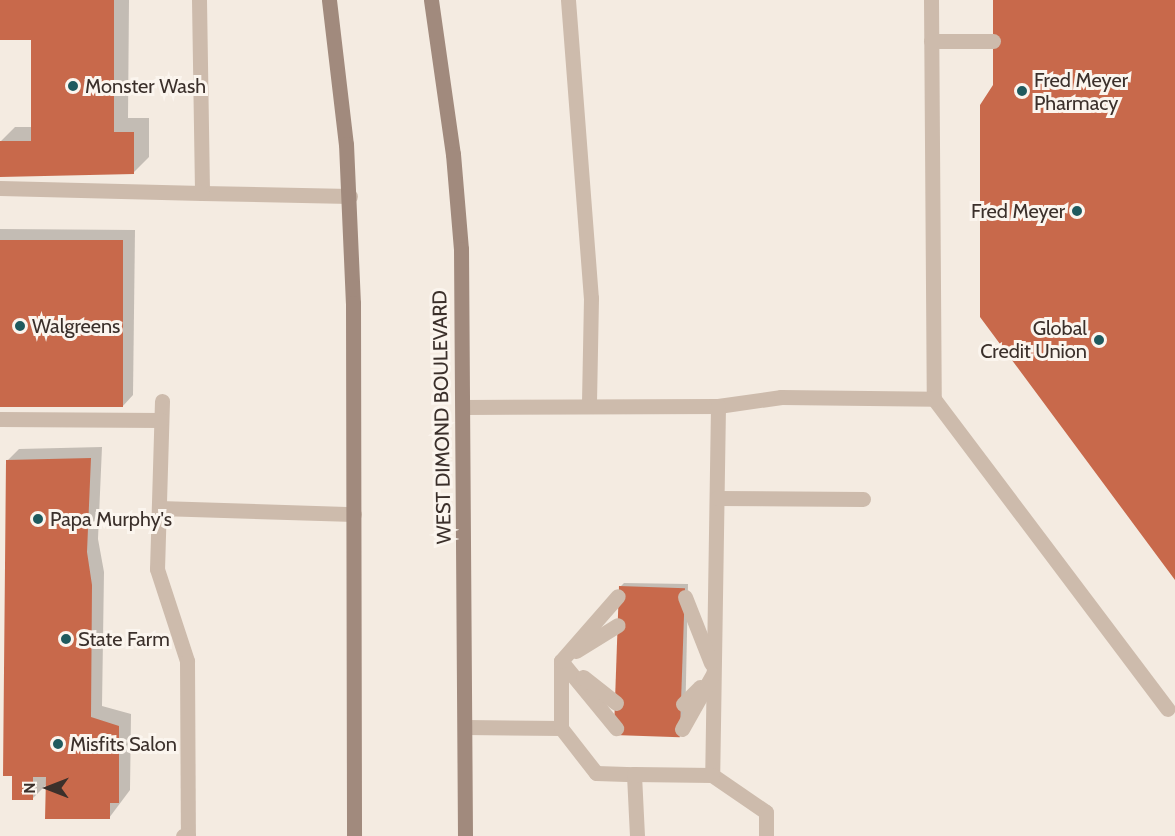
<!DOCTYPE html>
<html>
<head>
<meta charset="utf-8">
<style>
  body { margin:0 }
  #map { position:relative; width:1175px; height:836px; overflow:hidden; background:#f4ebe1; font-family:Cabin,sans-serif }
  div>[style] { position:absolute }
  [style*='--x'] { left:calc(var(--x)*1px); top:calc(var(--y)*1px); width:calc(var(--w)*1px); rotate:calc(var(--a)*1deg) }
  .shadow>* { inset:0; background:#0003 }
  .building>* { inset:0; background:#c8694b; transform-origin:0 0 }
  .service>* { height:15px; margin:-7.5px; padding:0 7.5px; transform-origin:7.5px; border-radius:7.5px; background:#cdbbac }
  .secondary>* { height:15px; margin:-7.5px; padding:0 7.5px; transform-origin:7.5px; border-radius:7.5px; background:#a18a7d }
  .dots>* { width:16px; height:16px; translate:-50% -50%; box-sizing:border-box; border:3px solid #fbf5ee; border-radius:50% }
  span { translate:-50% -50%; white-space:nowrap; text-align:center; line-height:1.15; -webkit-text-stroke:6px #fbf5ee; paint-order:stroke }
  .poi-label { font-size:20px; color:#3b302b }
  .left { translate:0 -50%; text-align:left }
  .right { translate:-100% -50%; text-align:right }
  .street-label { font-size:20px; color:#3b302b }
  .north { position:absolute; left:18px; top:758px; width:60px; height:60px; -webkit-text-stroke:4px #fbf5ee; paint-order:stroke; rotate:270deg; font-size:16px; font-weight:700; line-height:24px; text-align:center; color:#3b302b }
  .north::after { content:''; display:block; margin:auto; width:21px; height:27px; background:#3b302b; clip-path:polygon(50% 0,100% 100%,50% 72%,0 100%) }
</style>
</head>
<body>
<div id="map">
  <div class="shadow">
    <i style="clip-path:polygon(0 0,129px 0,128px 118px,149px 118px,149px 157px,134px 172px,0 175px,0 142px,15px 127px,33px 127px,33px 38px,0 38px)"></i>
    <i style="clip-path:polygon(0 229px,135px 230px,133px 395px,122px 407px,0 406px)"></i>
    <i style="clip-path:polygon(102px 447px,98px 539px,104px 572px,102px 706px,131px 714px,130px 790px,109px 818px,47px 784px,32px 799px,7px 461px,19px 449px)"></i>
    <i style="clip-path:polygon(624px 583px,688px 584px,685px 730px,620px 587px)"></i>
  </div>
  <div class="building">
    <i style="clip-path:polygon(0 0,114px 0,114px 132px,134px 132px,134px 174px,0 177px,0 141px,31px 141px,31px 40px,0 40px)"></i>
    <i style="clip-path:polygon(993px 0,1175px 0,1175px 580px,980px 317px,980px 105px,993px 85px)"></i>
    <i style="left:0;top:240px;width:123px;height:167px"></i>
    <i style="clip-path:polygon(91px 458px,87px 552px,92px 585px,91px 717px,119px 726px,119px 803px,110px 803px,110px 819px,45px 819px,46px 777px,33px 777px,33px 800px,12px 800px,12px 776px,3px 776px,6px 460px)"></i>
    <i style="left:619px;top:586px;width:66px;height:149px;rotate:2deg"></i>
  </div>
  <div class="service">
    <i style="--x:199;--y:0;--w:193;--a:89.1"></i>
    <i style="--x:202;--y:193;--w:148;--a:1.2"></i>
    <i style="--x:568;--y:0;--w:299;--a:85.6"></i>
    <i style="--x:591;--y:298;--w:108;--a:91.1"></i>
    <i style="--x:931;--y:0;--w:399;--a:89.6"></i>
    <i style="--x:934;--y:399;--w:388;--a:53"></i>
    <i style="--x:931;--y:41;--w:62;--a:0"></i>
    <i style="--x:0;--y:188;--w:202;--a:1.4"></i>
    <i style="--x:162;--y:401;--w:168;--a:91.7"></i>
    <i style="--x:157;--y:569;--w:97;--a:71.9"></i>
    <i style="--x:187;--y:661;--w:174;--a:89.7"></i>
    <i style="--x:188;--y:835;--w:5;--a:169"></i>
    <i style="--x:718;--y:406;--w:64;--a:-8.1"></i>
    <i style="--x:781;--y:397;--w:153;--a:0.7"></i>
    <i style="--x:464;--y:407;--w:254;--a:-0.2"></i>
    <i style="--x:718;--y:406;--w:369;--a:90.9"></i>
    <i style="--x:712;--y:775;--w:65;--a:34.4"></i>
    <i style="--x:766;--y:812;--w:24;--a:90"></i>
    <i style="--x:0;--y:419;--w:161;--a:0.4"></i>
    <i style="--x:717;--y:498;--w:146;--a:0.4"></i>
    <i style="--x:159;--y:508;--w:195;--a:1.8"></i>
    <i style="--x:685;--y:597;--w:71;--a:68.5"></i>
    <i style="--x:576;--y:651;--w:49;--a:-31.8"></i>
    <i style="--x:561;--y:661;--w:87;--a:50.6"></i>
    <i style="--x:583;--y:677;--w:42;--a:38.2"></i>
    <i style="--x:683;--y:704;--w:24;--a:-45"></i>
    <i style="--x:465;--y:727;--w:96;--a:0.6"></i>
    <i style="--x:561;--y:728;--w:57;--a:52.1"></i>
    <i style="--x:596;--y:773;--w:38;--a:2"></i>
    <i style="--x:561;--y:728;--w:67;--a:-90"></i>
    <i style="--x:561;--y:661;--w:86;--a:-48.8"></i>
    <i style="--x:682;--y:729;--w:63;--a:-60.6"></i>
    <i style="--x:637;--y:836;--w:62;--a:-92.8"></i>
    <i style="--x:634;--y:774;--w:78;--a:0.7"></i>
  </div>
  <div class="secondary">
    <i style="--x:329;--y:0;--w:145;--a:83.3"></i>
    <i style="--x:346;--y:144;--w:159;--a:87.5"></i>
    <i style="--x:353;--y:303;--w:533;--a:89.89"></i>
    <i style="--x:431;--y:0;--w:156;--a:81.9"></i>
    <i style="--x:453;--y:154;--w:95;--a:85.2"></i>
    <i style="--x:461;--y:249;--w:587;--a:89.61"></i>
  </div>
  <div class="dots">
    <i style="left:73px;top:86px;background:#1f5a5e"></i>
    <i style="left:1022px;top:91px;background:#1f5a5e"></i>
    <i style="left:1077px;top:211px;background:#1f5a5e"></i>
    <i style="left:20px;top:326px;background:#1f5a5e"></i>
    <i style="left:1099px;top:340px;background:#1f5a5e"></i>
    <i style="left:38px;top:519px;background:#1f5a5e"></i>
    <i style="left:66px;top:639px;background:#1f5a5e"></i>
    <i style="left:58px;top:744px;background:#1f5a5e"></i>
  </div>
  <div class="poi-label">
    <span class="left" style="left:1034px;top:92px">Fred Meyer<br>Pharmacy</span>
    <span class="left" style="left:85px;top:86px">Monster Wash</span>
    <span class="right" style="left:1065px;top:211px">Fred Meyer</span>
    <span class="left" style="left:32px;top:326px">Walgreens</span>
    <span class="right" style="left:1087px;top:340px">Global<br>Credit Union</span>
    <span class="left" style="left:50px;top:519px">Papa Murphy's</span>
    <span class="left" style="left:78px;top:639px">State Farm</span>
    <span class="left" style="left:70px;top:744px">Misfits Salon</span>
  </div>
  <div class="street-label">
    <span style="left:442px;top:417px;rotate:-91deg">WEST DIMOND BOULEVARD</span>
  </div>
  <div class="north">N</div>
</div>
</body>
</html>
